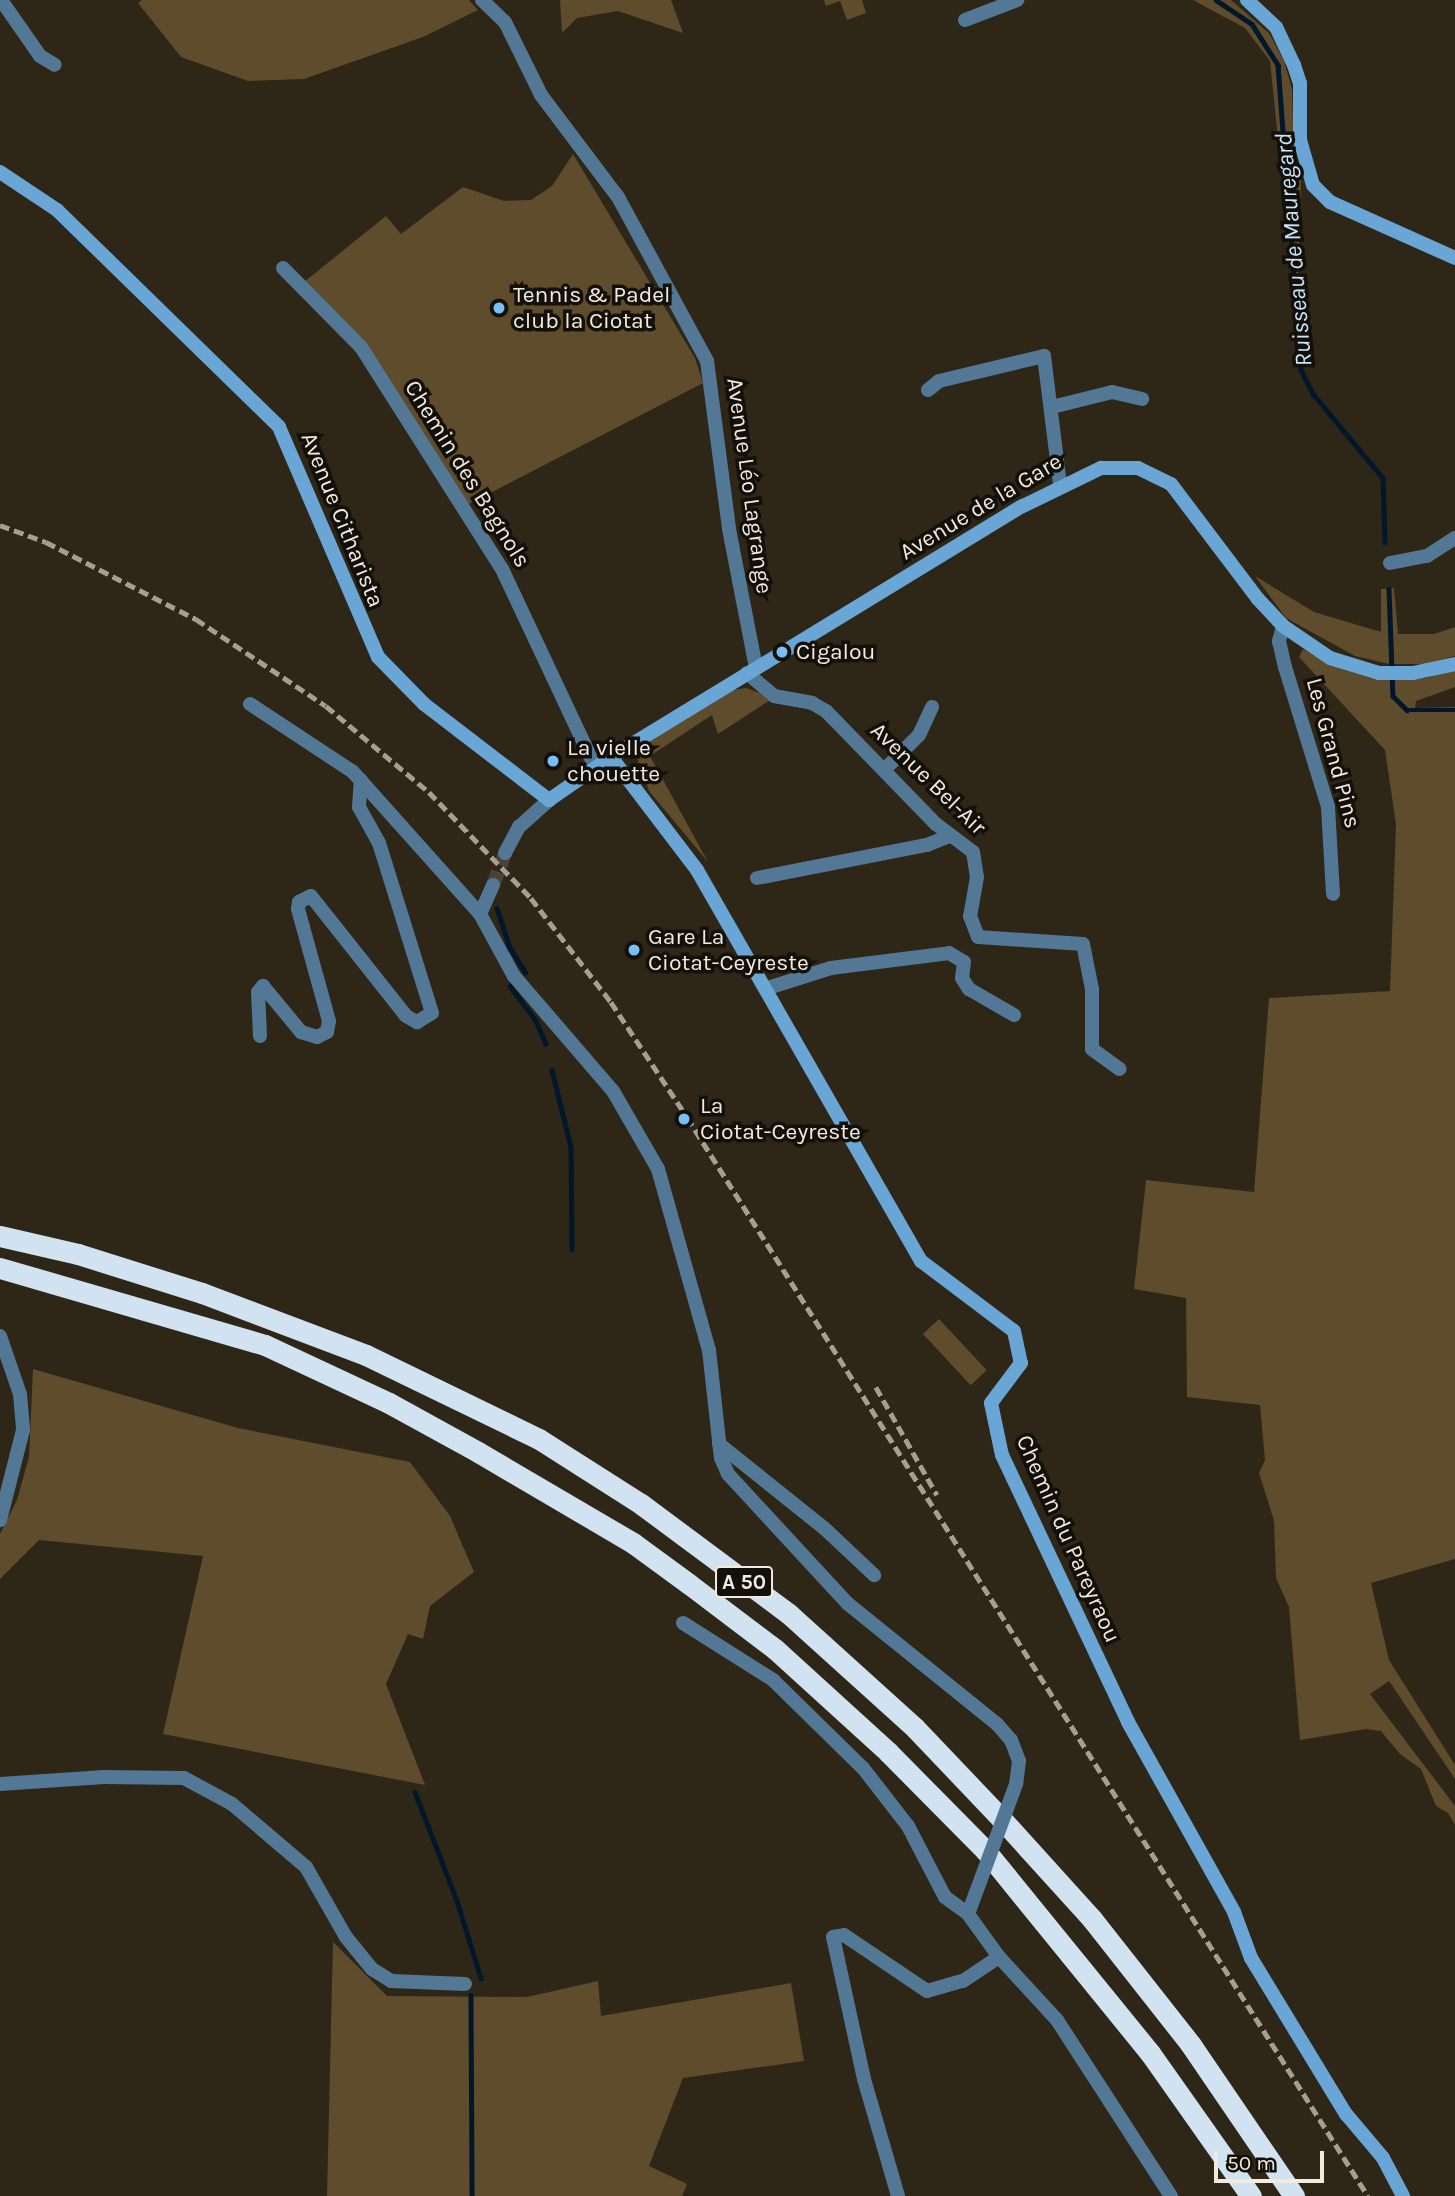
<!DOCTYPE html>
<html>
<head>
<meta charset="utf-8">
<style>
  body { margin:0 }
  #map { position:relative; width:1455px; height:2196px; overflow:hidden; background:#2e2617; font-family:Karla,sans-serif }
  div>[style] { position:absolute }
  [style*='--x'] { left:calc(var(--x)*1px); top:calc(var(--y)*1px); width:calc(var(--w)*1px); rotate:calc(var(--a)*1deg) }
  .green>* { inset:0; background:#5e4c2c; transform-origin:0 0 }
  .stream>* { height:4.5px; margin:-2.25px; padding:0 2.25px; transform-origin:2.25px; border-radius:2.25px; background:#02182a }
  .street-tunnel>* { height:14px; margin-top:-7px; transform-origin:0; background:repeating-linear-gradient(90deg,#4b4335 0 14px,transparent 0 21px) }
  .street>* { height:14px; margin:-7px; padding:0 7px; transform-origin:7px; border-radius:7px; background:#537895 }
  .secondary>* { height:14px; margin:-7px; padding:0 7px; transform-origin:7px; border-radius:7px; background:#6aa6d5 }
  .highway>* { height:21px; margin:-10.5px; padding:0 10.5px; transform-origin:10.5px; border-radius:10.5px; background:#d1e2f1 }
  .rail>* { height:4.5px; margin-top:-2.25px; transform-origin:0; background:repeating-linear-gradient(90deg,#a59e93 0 10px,transparent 0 15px) }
  .street-bridge>* { height:14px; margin:-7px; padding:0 7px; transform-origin:7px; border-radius:7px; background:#537895 }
  .dots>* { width:19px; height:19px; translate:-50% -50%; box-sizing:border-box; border:4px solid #130f09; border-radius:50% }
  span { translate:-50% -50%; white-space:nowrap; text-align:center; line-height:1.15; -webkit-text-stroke:7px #130f09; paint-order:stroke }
  .shield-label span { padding:2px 5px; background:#130f09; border:2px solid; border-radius:5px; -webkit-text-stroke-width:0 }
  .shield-label { font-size:21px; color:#f0eae1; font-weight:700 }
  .poi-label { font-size:23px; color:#f0eae1 }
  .left { translate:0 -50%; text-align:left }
  .street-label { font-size:23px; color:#f0eae1 }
  .water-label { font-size:24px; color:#c8e3fa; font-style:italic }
  .scale { position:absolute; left:1214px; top:2151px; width:110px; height:32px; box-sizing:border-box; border:4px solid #f0eae1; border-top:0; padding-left:9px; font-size:21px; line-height:24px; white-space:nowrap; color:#f0eae1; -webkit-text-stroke:5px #130f09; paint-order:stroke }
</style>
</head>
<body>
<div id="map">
  <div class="green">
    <i style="clip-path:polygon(142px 0,469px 0,478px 10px,423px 37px,304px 79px,248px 81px,181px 57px,138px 3px)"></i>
    <i style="clip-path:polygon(560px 0,671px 0,683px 33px,618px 11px,577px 18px,562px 33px)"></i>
    <i style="clip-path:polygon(824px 0,862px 0,866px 13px,847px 20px,840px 1px,826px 6px)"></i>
    <i style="clip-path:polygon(1193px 0,1231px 0,1269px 33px,1284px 61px,1292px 89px,1294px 161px,1301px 180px,1297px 324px,1270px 61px,1245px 28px)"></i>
    <i style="clip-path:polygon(573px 154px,695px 358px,703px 383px,467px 505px,370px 351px,304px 282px,386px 216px,401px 234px,463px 187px,504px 201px,531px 200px,552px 186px)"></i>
    <i style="clip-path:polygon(1255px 576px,1314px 612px,1381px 632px,1381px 589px,1394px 588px,1398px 634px,1434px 634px,1455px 627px,1455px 656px,1427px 664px,1389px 664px,1355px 656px,1286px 618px)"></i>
    <i style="clip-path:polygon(1303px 649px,1330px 664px,1384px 679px,1426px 678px,1455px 668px,1455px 687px,1416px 701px,1415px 708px,1455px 707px,1455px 1559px,1371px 1583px,1389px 1660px,1455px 1765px,1455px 1779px,1389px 1681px,1370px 1694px,1455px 1806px,1455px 1825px,1448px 1813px,1436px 1806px,1421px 1769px,1400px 1754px,1381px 1731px,1366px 1729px,1300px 1740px,1289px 1607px,1276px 1578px,1274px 1520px,1259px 1473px,1265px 1460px,1260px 1405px,1187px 1397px,1186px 1298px,1134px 1289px,1146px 1180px,1254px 1192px,1269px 998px,1390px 991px,1396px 824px,1385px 750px,1299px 657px)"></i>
    <i style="clip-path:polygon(746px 688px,773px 698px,718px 734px,712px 715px,650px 756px,708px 862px,649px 791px,637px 758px,641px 746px,731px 690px)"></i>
    <i style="left:939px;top:1319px;width:70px;height:22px;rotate:47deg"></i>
    <i style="clip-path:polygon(33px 1369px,238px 1428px,410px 1462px,450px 1516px,474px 1572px,430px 1606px,423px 1639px,408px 1634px,386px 1684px,425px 1785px,163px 1734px,203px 1556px,39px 1540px,0 1579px,0 1534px,17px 1500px,29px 1457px)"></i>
    <i style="clip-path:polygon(333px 1942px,387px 1996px,527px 1997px,598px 1981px,601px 2016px,791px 1983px,804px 2061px,683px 2078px,649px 2166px,687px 2184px,682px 2196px,327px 2196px)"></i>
  </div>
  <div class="stream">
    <i style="--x:1216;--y:0;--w:43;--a:33.7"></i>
    <i style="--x:1252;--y:24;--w:49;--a:57.6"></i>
    <i style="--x:1278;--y:65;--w:306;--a:85.7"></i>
    <i style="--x:1301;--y:370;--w:28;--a:63"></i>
    <i style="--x:1314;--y:395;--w:108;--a:50.3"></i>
    <i style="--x:1383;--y:478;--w:64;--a:88.2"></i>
    <i style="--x:1389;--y:589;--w:107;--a:87.9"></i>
    <i style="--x:1393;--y:696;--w:20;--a:45"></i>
    <i style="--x:1407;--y:710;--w:48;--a:0"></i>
    <i style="--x:497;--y:908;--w:40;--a:72"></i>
    <i style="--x:509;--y:946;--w:31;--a:58"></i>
    <i style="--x:510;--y:986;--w:41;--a:52.9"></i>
    <i style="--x:535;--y:1019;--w:27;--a:66"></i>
    <i style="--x:552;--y:1070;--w:79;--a:76.1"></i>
    <i style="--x:571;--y:1147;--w:102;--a:89.4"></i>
    <i style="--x:415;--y:1792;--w:117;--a:68.9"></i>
    <i style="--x:457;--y:1901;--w:81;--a:72.7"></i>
    <i style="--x:471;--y:1995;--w:201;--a:89.7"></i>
  </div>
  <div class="street-tunnel">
    <i style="--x:493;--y:885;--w:34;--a:-69"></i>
  </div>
  <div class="street">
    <i style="--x:1;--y:0;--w:68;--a:55.1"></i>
    <i style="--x:40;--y:56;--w:17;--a:31"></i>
    <i style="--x:482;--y:0;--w:32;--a:44"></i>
    <i style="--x:505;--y:22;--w:81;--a:63.7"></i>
    <i style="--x:541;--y:95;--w:128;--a:53"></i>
    <i style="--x:618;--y:197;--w:187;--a:61.5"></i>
    <i style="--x:707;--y:361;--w:169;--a:82.5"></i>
    <i style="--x:729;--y:529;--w:142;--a:79"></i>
    <i style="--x:965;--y:20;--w:56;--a:-21"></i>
    <i style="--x:283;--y:268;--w:111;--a:45.4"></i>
    <i style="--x:361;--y:347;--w:263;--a:57.6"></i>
    <i style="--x:502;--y:569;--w:219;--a:64.8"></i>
    <i style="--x:928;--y:390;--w:14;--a:-39"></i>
    <i style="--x:939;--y:381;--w:108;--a:-13.4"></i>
    <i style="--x:1044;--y:356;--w:130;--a:82.9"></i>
    <i style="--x:1052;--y:407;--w:62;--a:-14"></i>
    <i style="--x:1112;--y:392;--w:31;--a:13"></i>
    <i style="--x:1390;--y:563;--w:38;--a:-11"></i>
    <i style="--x:1427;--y:556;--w:33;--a:-33"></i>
    <i style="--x:1283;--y:626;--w:16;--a:105"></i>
    <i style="--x:1279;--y:641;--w:27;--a:77"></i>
    <i style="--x:1285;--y:667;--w:146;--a:72.9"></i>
    <i style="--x:1328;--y:807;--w:87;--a:86.7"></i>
    <i style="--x:747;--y:673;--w:35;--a:40"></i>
    <i style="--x:774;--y:696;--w:39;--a:10"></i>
    <i style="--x:812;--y:703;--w:16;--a:30"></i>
    <i style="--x:826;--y:711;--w:158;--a:45.8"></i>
    <i style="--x:936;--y:824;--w:46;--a:37.1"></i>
    <i style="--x:973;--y:852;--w:25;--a:81"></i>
    <i style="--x:977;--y:877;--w:40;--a:100"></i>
    <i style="--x:970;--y:916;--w:22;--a:69"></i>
    <i style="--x:978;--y:937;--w:105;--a:3.8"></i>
    <i style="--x:1083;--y:944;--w:46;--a:78.7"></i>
    <i style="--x:1092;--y:989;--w:60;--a:90"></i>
    <i style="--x:1092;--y:1049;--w:34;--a:36"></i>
    <i style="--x:250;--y:704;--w:123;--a:33.4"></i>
    <i style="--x:353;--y:772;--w:191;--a:48.2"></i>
    <i style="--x:884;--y:770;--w:49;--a:-45"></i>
    <i style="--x:919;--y:735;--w:31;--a:-65"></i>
    <i style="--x:505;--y:853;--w:30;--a:-62"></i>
    <i style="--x:519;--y:827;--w:40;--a:-42"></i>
    <i style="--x:757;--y:878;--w:173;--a:-11"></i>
    <i style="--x:927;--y:845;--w:24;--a:-22"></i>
    <i style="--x:493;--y:885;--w:32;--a:114"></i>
    <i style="--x:480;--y:914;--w:71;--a:61.3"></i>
    <i style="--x:514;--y:976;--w:152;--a:49.3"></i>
    <i style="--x:613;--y:1091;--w:90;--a:60"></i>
    <i style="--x:658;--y:1169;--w:188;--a:74.3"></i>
    <i style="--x:709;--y:1350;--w:109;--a:83.7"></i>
    <i style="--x:721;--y:1458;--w:17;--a:66"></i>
    <i style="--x:728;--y:1474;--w:176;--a:47.3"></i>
    <i style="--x:847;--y:1603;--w:193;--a:38.9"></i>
    <i style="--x:997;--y:1724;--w:21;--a:49"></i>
    <i style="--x:1011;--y:1740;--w:22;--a:69"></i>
    <i style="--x:1019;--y:1761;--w:23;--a:97"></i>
    <i style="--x:768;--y:988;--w:66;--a:-17.6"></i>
    <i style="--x:831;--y:968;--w:119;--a:-7.2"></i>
    <i style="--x:949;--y:953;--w:17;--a:31"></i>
    <i style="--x:964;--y:962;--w:16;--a:97"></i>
    <i style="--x:962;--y:978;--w:13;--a:58"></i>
    <i style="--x:969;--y:989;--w:52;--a:30"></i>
    <i style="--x:260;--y:1036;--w:44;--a:-92.6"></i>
    <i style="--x:258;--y:992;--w:8;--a:-50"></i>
    <i style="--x:263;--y:986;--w:60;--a:50.4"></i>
    <i style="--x:301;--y:1032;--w:17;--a:17"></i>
    <i style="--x:317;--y:1037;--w:11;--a:-27"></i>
    <i style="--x:327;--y:1032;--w:11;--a:-80"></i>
    <i style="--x:329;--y:1021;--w:116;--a:-105.5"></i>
    <i style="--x:298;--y:909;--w:7;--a:-82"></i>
    <i style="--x:299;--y:902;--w:13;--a:-27"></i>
    <i style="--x:311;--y:896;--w:153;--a:51.6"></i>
    <i style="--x:406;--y:1016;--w:13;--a:29"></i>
    <i style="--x:417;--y:1022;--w:17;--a:-31"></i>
    <i style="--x:432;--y:1013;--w:178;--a:-107.3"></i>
    <i style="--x:379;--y:843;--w:41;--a:-119.1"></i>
    <i style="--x:359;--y:807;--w:27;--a:-86"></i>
    <i style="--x:0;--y:1336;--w:61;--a:71"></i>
    <i style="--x:20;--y:1394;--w:36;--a:85"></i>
    <i style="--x:23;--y:1430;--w:93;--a:104.3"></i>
    <i style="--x:719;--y:1444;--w:134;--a:38.7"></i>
    <i style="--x:824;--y:1528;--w:69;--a:43.2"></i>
    <i style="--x:683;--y:1623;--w:107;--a:32.3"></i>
    <i style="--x:773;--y:1680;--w:126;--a:44.4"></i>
    <i style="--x:863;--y:1768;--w:73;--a:52.2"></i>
    <i style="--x:908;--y:1826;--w:80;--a:62.5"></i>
    <i style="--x:945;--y:1897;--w:29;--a:36"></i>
    <i style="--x:968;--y:1914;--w:53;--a:54.2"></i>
    <i style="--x:999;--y:1957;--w:86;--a:47.4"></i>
    <i style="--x:1057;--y:2020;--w:210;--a:57.1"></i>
    <i style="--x:0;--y:1784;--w:104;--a:-3.9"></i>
    <i style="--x:104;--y:1777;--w:80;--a:0.7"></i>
    <i style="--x:184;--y:1778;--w:55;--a:28.4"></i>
    <i style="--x:232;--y:1804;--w:97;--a:40.4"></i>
    <i style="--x:306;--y:1867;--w:81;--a:60.3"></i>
    <i style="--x:346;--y:1937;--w:41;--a:50.9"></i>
    <i style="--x:372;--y:1969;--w:22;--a:32"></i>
    <i style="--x:391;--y:1981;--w:74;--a:2.3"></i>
    <i style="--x:898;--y:2196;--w:122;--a:-106.2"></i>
    <i style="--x:864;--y:2079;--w:145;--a:-102.3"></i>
    <i style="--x:833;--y:1937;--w:11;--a:-10"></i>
    <i style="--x:844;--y:1935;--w:100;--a:34"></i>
    <i style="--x:927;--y:1991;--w:37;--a:-16"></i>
    <i style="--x:963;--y:1981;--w:43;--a:-33.7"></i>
  </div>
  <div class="secondary">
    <i style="--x:1247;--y:0;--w:40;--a:43"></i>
    <i style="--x:1276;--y:27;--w:42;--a:64.7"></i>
    <i style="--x:1294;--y:65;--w:19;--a:72"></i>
    <i style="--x:1300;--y:83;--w:57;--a:90"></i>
    <i style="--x:1300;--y:140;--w:47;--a:73.9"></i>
    <i style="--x:1313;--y:185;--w:24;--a:45"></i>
    <i style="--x:1330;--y:202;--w:137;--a:24.1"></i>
    <i style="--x:0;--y:172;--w:69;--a:33.7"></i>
    <i style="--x:57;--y:210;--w:310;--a:44.3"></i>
    <i style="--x:279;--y:427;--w:250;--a:66.7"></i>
    <i style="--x:378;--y:657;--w:66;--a:45.6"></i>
    <i style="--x:424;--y:704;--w:158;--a:37.5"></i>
    <i style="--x:549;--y:800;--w:75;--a:-34.7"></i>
    <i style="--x:611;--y:757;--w:482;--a:-31.4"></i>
    <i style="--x:1023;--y:506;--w:87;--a:-26"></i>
    <i style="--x:1101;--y:468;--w:37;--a:0"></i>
    <i style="--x:1138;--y:468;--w:37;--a:26"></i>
    <i style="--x:1171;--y:484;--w:144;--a:52.9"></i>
    <i style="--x:1258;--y:599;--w:37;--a:47"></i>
    <i style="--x:1283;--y:626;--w:57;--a:34.2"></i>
    <i style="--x:1330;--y:658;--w:51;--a:17"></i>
    <i style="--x:1379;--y:673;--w:34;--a:0"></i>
    <i style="--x:1413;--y:673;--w:43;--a:-12.1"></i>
    <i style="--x:611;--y:757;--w:142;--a:52.7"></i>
    <i style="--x:697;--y:870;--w:451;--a:60.2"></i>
    <i style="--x:921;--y:1261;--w:116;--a:37"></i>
    <i style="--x:1014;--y:1331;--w:33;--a:78"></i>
    <i style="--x:1021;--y:1363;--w:50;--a:126.9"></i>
    <i style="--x:991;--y:1403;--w:53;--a:78.1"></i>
    <i style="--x:1002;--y:1455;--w:295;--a:64.7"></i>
    <i style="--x:1128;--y:1722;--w:218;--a:60.8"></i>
    <i style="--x:1234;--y:1912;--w:49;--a:69.7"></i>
    <i style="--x:1251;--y:1958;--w:183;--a:58.7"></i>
    <i style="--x:1346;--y:2114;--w:57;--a:49.9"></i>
    <i style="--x:1383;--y:2158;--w:43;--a:62.2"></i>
  </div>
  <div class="highway">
    <i style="--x:0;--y:1236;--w:80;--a:13"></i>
    <i style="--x:78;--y:1254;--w:130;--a:17.5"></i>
    <i style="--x:202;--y:1293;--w:175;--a:20.7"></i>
    <i style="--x:366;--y:1355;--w:192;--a:25.9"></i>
    <i style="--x:539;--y:1439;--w:121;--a:32.5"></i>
    <i style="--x:641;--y:1504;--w:184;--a:36.6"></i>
    <i style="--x:789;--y:1614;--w:170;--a:42.1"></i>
    <i style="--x:915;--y:1728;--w:117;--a:46.4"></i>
    <i style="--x:996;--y:1813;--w:143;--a:47.8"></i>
    <i style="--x:1092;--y:1919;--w:160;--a:51.8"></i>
    <i style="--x:1191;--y:2045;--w:183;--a:55.7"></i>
    <i style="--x:0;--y:1268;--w:276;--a:16.2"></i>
    <i style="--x:265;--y:1345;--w:137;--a:25.1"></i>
    <i style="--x:389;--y:1403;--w:102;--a:28.8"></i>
    <i style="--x:478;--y:1452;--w:180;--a:30.4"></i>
    <i style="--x:633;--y:1543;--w:69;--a:36.2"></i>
    <i style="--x:689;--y:1584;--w:108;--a:37.1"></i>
    <i style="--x:775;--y:1649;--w:153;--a:42.3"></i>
    <i style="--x:888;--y:1752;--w:138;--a:45.3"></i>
    <i style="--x:985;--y:1850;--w:262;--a:50.9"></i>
    <i style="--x:1150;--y:2053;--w:175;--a:54.8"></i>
  </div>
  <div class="rail">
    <i style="--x:0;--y:525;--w:49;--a:20.3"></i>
    <i style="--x:46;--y:542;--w:169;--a:27.2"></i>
    <i style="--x:196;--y:619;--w:156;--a:33.8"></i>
    <i style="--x:326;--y:706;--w:134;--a:39.9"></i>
    <i style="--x:429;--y:792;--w:147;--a:46.1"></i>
    <i style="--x:531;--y:898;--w:131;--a:52.4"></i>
    <i style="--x:611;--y:1002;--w:138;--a:56.5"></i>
    <i style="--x:687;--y:1117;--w:1276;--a:57.74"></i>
    <i style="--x:876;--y:1387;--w:124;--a:60.5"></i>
  </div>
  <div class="street-bridge">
    <i style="--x:968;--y:1914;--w:139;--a:-69.7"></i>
  </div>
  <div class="dots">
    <i style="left:499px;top:308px;background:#78bff7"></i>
    <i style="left:782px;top:652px;background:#78bff7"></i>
    <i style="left:553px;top:761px;background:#78bff7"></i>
    <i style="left:634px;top:950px;background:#78bff7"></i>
    <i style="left:684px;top:1119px;background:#78bff7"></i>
  </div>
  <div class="shield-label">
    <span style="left:744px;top:1582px">A 50</span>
  </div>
  <div class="poi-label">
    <span class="left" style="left:513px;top:308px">Tennis &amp; Padel<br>club la Ciotat</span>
    <span class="left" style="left:796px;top:652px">Cigalou</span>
    <span class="left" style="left:567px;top:761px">La vielle<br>chouette</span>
    <span class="left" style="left:648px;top:950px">Gare La<br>Ciotat-Ceyreste</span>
    <span class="left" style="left:700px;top:1119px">La<br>Ciotat-Ceyreste</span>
  </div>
  <div class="street-label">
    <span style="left:467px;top:474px;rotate:58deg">Chemin des Bagnols</span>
    <span style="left:749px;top:486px;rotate:82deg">Avenue Léo Lagrange</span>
    <span style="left:981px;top:507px;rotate:-31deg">Avenue de la Gare</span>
    <span style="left:342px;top:520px;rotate:68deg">Avenue Citharista</span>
    <span style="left:1333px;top:753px;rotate:75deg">Les Grand Pins</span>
    <span style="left:928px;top:779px;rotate:44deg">Avenue Bel-Air</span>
    <span style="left:1068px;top:1539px;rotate:66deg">Chemin du Pareyraou</span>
  </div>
  <div class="water-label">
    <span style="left:1294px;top:250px;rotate:-95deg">Ruisseau de Mauregard</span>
  </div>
  <div class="scale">50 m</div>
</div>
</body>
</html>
